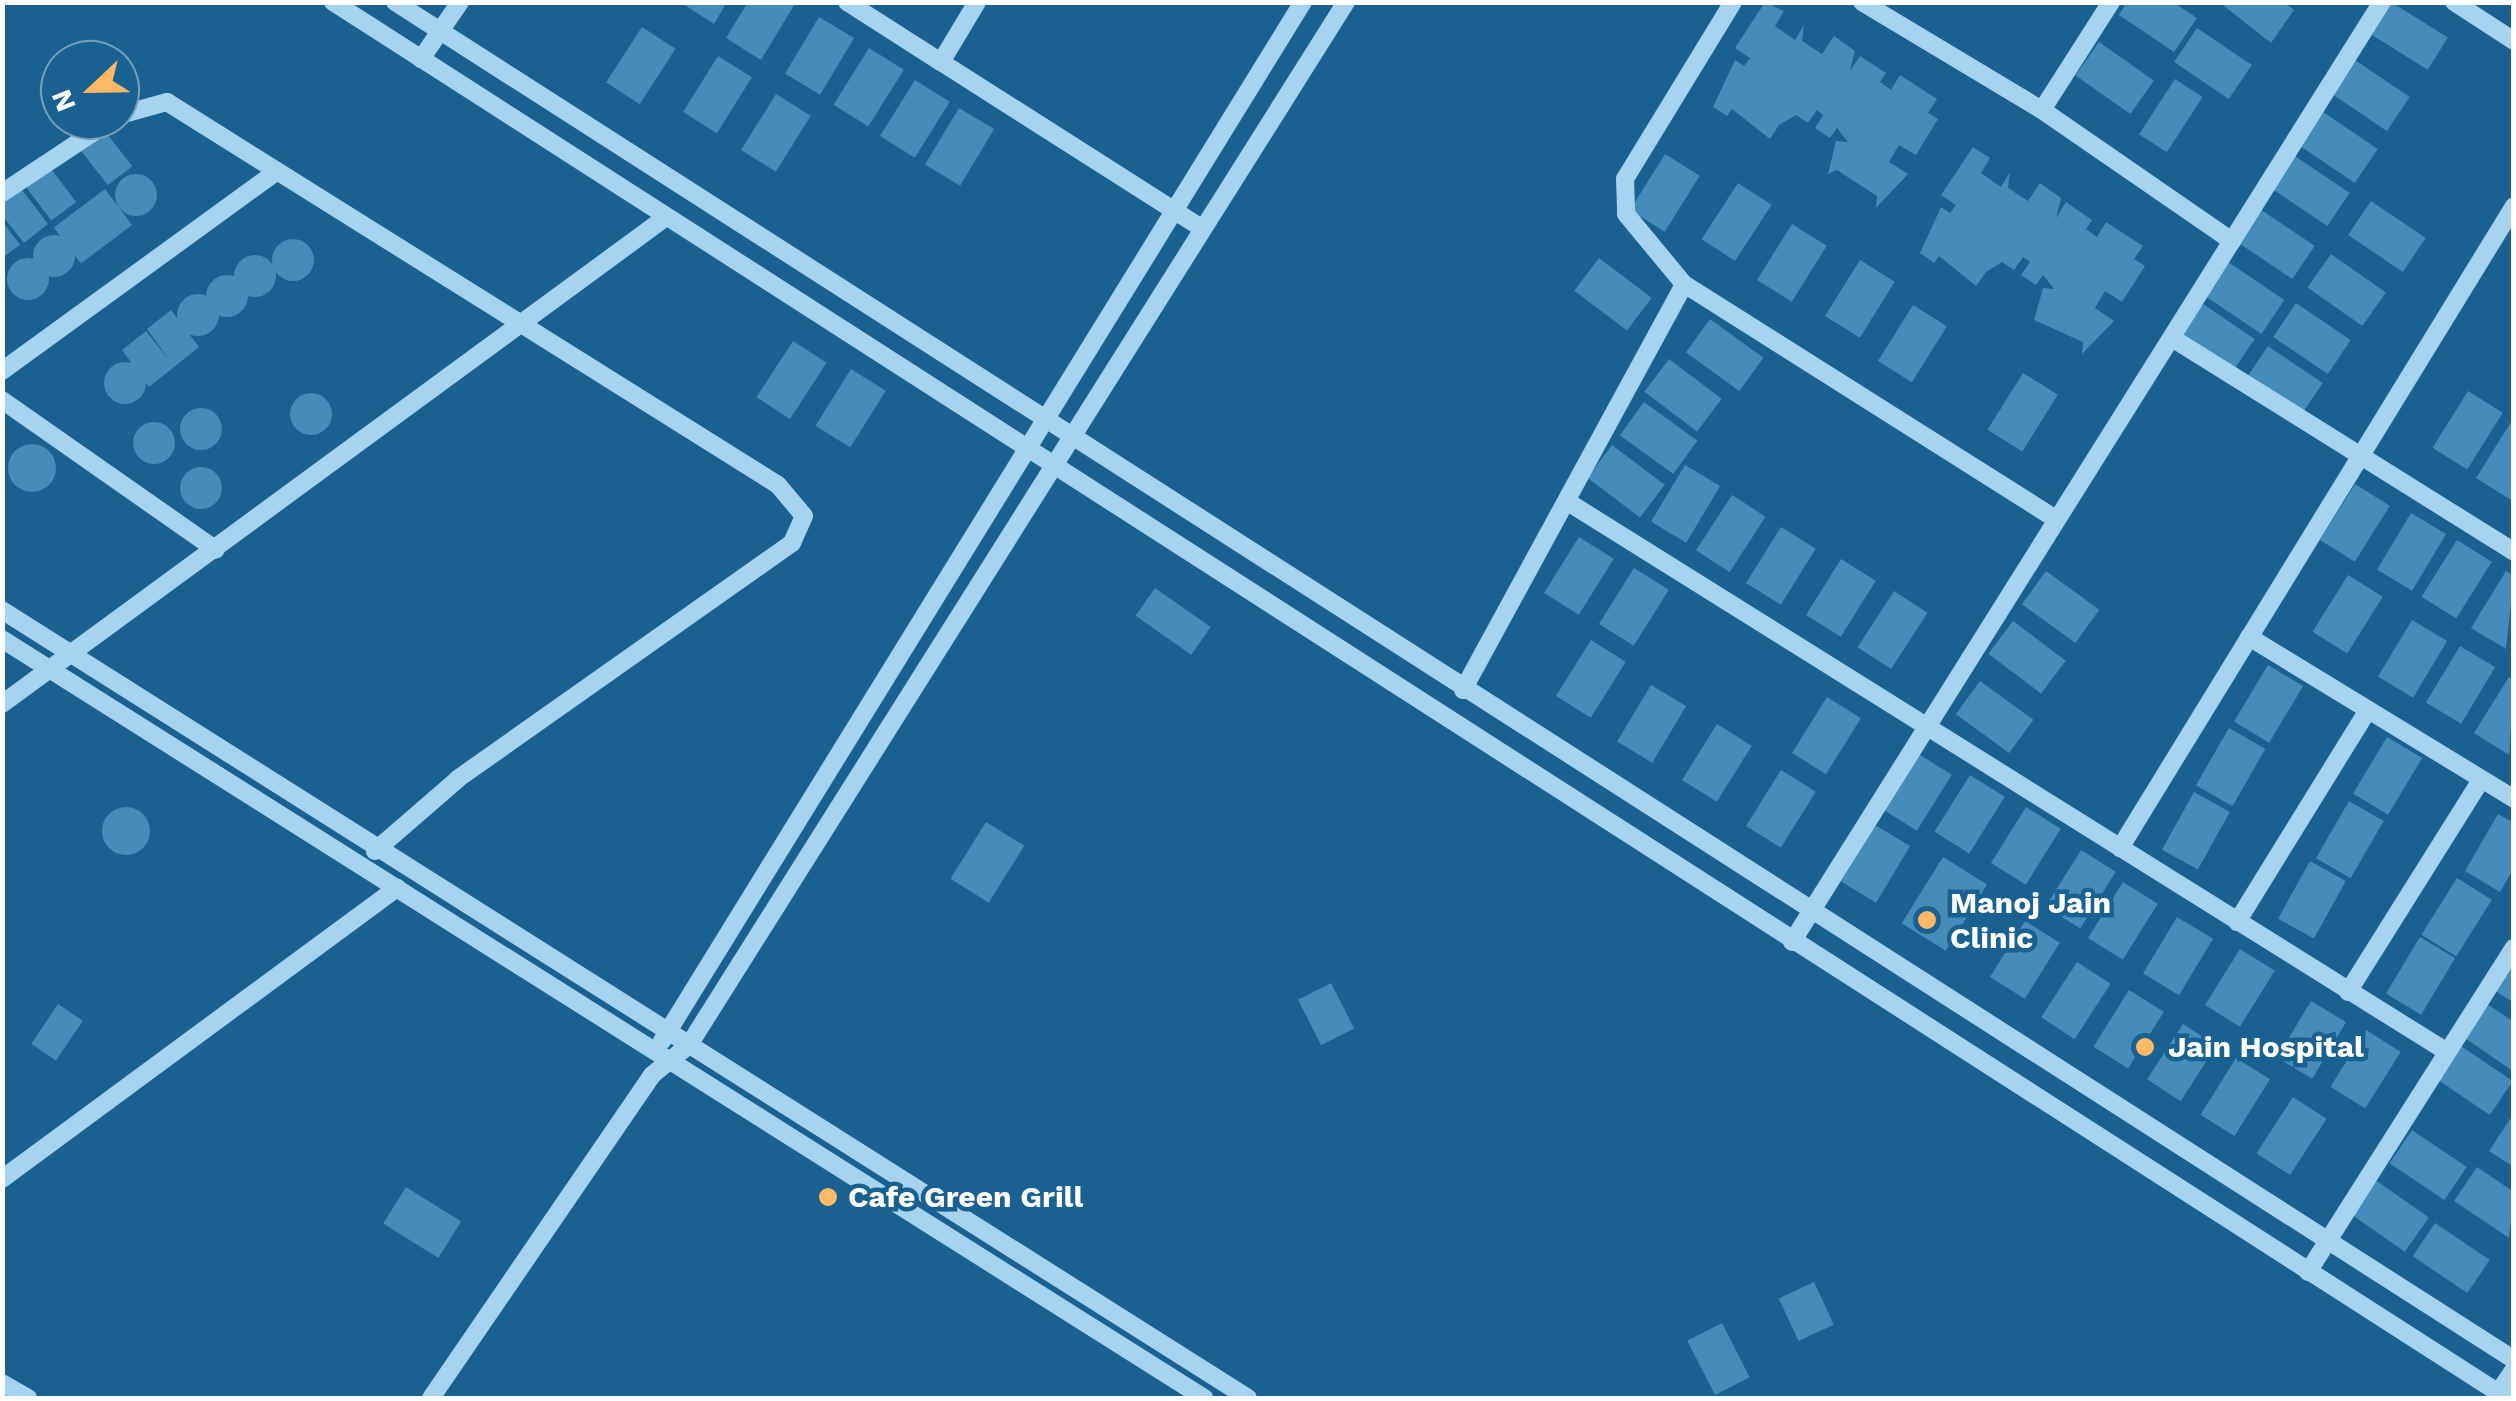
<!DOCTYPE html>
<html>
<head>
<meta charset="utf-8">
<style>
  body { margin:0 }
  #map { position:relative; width:2516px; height:1401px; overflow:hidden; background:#186190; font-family:"Work Sans",sans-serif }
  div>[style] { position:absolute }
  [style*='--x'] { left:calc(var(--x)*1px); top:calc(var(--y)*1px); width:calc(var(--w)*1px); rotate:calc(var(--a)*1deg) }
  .building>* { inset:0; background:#448dba; transform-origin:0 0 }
  .round { border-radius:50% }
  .minor>* { height:18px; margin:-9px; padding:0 9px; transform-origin:9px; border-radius:9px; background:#a5d3f0 }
  .dots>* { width:28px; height:28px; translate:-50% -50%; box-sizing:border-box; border:5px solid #186190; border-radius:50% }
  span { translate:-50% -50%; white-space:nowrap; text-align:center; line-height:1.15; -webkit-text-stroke:9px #186190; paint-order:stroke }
  .poi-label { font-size:30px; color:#fff; font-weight:700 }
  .left { translate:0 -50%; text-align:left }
  .frame { position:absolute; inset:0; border:5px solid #fff; pointer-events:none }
  .north { position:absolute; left:40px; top:40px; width:100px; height:100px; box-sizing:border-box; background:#186190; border:2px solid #74a0bc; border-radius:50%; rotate:248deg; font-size:28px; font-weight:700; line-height:40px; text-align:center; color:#fff }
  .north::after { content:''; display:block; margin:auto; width:35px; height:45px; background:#ffb864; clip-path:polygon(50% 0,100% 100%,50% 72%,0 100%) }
</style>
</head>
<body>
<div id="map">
  <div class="building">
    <i style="clip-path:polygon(680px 2px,727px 2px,714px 24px)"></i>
    <i style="clip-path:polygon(748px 2px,796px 2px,761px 60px,726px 38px)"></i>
    <i style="clip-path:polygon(1765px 2px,1784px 11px,1775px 26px,1795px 40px,1804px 25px,1802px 41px,1822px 54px,1834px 36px,1855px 51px,1850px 71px,1860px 56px,1886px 73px,1880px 82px,1891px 90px,1900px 75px,1937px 99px,1928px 113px,1938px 119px,1916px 155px,1899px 145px,1889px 162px,1908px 174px,1876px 208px,1877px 196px,1837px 170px,1828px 174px,1836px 141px,1848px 142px,1837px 128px,1830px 138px,1815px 128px,1823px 115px,1817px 110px,1808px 123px,1796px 115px,1779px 125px,1770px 139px,1732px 109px,1727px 116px,1713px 107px,1735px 60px,1744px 66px,1750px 58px,1735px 48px)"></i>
    <i style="clip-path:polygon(2127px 2px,2173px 2px,2197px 18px,2174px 52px,2119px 15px)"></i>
    <i style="clip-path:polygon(2219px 2px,2284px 2px,2294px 10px,2271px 43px)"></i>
    <i style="left:2391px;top:2px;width:67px;height:38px;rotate:32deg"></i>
    <i style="left:819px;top:17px;width:41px;height:66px;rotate:31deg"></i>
    <i style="left:642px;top:27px;width:40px;height:66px;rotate:33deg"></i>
    <i style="left:2197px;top:28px;width:66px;height:41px;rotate:34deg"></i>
    <i style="left:2099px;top:42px;width:67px;height:41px;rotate:35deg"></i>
    <i style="left:869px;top:48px;width:41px;height:67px;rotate:32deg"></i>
    <i style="left:718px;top:56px;width:40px;height:66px;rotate:32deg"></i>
    <i style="left:2355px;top:60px;width:66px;height:41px;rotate:34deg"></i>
    <i style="left:2175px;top:79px;width:33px;height:66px;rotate:33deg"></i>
    <i style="left:915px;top:80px;width:41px;height:66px;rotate:32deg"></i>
    <i style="left:776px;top:94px;width:41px;height:66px;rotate:32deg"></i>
    <i style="left:959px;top:108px;width:41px;height:66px;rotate:31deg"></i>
    <i style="left:2323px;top:112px;width:66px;height:41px;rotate:34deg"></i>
    <i style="left:104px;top:130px;width:46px;height:31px;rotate:52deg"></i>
    <i style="clip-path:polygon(1973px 147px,1990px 158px,1981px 173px,2001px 187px,2010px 172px,2008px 188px,2028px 201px,2040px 183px,2061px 198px,2056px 218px,2066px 202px,2092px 220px,2086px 229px,2097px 237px,2106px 222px,2143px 246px,2134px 259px,2145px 266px,2122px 302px,2105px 291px,2095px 308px,2114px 321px,2082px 354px,2083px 342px,2034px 320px,2043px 288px,2054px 289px,2043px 275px,2036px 285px,2021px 275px,2030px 262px,2023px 257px,2014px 270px,2002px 262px,1986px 272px,1976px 286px,1939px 256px,1934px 263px,1920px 253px,1941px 207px,1950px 213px,1956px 205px,1941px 195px)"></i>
    <i style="left:1665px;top:154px;width:41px;height:66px;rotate:32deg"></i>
    <i style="left:2295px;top:156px;width:66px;height:40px;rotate:34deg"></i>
    <i style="left:49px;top:166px;width:45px;height:31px;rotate:53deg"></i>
    <i class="round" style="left:115px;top:174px;width:42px;height:42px"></i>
    <i style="left:1738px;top:183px;width:40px;height:67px;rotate:33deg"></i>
    <i style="clip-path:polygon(20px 187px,48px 224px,24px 243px,2px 215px,2px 201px)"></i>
    <i style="left:105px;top:189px;width:45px;height:64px;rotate:53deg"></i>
    <i style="left:2371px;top:201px;width:66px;height:41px;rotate:34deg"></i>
    <i style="left:2260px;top:209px;width:66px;height:40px;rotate:34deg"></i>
    <i style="clip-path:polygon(2px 221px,20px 245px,2px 258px)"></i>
    <i style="left:1792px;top:224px;width:41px;height:66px;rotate:32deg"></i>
    <i class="round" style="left:33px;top:235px;width:42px;height:42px"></i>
    <i class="round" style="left:272px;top:239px;width:42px;height:42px"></i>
    <i style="left:2331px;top:254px;width:67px;height:41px;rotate:35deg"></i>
    <i class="round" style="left:234px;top:255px;width:42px;height:42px"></i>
    <i class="round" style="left:7px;top:258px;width:42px;height:42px"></i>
    <i style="left:1599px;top:258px;width:66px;height:41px;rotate:37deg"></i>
    <i style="left:1860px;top:260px;width:41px;height:66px;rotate:32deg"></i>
    <i style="left:2228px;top:262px;width:68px;height:41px;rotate:34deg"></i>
    <i class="round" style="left:206px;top:275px;width:42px;height:42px"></i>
    <i class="round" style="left:177px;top:294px;width:42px;height:42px"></i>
    <i style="left:2200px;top:302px;width:66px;height:40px;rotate:34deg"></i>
    <i style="left:2296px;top:303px;width:66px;height:41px;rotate:34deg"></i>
    <i style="left:1913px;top:305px;width:40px;height:66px;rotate:32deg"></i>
    <i style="clip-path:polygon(171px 310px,199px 347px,149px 387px,122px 350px,146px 331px,170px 361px,147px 329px)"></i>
    <i style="left:1710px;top:319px;width:66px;height:41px;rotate:36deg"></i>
    <i style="left:793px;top:341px;width:40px;height:67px;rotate:33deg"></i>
    <i style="left:2268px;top:346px;width:66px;height:41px;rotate:34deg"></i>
    <i style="left:1669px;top:359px;width:66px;height:41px;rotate:37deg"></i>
    <i class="round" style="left:104px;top:362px;width:42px;height:42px"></i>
    <i style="left:851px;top:369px;width:41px;height:67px;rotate:32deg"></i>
    <i style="left:2023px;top:373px;width:41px;height:67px;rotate:32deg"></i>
    <i style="left:2468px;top:391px;width:41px;height:67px;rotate:32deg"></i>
    <i class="round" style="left:290px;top:393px;width:42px;height:42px"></i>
    <i style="left:1644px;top:402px;width:66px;height:41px;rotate:36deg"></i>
    <i class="round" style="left:180px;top:408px;width:42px;height:42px"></i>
    <i class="round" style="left:133px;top:422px;width:42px;height:42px"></i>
    <i style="clip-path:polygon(2511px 422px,2514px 423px,2511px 500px,2476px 478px)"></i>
    <i class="round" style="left:8px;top:444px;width:48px;height:48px"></i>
    <i style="left:1612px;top:445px;width:66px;height:41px;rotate:37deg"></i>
    <i style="left:1685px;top:465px;width:41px;height:66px;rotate:31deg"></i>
    <i class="round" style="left:180px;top:467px;width:42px;height:42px"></i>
    <i style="left:2355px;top:484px;width:41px;height:66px;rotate:32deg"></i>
    <i style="left:1732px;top:495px;width:40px;height:66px;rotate:33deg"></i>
    <i style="left:2411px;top:513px;width:41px;height:66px;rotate:31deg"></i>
    <i style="left:1781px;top:527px;width:41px;height:66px;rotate:32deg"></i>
    <i style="left:1579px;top:537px;width:41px;height:66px;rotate:32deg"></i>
    <i style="left:2457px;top:540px;width:41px;height:67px;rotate:32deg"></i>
    <i style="left:1841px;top:559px;width:41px;height:66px;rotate:32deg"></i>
    <i style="left:1634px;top:568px;width:41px;height:66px;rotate:32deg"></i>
    <i style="left:2046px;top:571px;width:66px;height:41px;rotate:36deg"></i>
    <i style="clip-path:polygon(2506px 571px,2514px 576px,2506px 649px,2471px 628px)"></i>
    <i style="left:2348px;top:575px;width:41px;height:67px;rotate:32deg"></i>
    <i style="left:1155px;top:588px;width:68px;height:34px;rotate:35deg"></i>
    <i style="left:1894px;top:591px;width:40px;height:67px;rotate:33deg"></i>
    <i style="left:2412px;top:620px;width:41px;height:66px;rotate:31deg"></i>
    <i style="left:2013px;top:621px;width:66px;height:41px;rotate:37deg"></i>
    <i style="left:1591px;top:640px;width:41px;height:66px;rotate:32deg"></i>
    <i style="left:2460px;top:646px;width:41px;height:66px;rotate:31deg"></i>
    <i style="left:2268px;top:665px;width:41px;height:66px;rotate:31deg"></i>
    <i style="clip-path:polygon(2509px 677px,2514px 680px,2509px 755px,2474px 733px)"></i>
    <i style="left:1980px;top:681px;width:66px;height:41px;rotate:36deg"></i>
    <i style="left:1651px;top:685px;width:41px;height:66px;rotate:31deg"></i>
    <i style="left:1827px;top:697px;width:40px;height:66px;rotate:32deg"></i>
    <i style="left:1717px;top:724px;width:41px;height:66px;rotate:32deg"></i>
    <i style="left:2229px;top:728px;width:42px;height:66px;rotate:30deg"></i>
    <i style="left:2387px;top:737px;width:41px;height:66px;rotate:31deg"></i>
    <i style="left:1917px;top:753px;width:41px;height:66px;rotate:32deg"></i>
    <i style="left:1781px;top:770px;width:41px;height:66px;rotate:32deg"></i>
    <i style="left:1970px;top:775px;width:41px;height:67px;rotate:32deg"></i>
    <i style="left:2194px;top:792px;width:41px;height:66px;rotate:29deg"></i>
    <i style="left:2349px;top:801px;width:40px;height:66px;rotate:30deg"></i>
    <i style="left:2026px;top:807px;width:41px;height:66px;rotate:32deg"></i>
    <i class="round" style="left:102px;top:807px;width:48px;height:48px"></i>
    <i style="clip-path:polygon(2498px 814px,2514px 823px,2514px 868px,2500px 892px,2465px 871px)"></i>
    <i style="left:986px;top:822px;width:45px;height:67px;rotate:32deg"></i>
    <i style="left:1875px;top:825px;width:41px;height:66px;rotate:31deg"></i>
    <i style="left:2081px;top:850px;width:41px;height:67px;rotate:32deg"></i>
    <i style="left:1943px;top:857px;width:52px;height:78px;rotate:32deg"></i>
    <i style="left:2310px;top:861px;width:41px;height:66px;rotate:29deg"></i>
    <i style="left:2457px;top:878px;width:41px;height:67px;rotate:32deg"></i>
    <i style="left:2123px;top:882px;width:41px;height:66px;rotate:32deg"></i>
    <i style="left:2177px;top:917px;width:42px;height:66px;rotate:31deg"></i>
    <i style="left:2025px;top:921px;width:41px;height:66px;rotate:32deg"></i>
    <i style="left:2420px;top:937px;width:41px;height:66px;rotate:31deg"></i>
    <i style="left:2240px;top:949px;width:41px;height:66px;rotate:32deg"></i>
    <i style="clip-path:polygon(2514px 961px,2514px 1003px,2494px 990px)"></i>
    <i style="left:2077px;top:962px;width:40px;height:66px;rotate:33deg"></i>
    <i style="left:1331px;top:983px;width:51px;height:37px;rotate:63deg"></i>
    <i style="left:2129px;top:990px;width:41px;height:67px;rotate:32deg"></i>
    <i style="left:2311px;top:1001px;width:41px;height:66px;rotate:31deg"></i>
    <i style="left:58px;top:1004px;width:30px;height:48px;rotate:34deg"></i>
    <i style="clip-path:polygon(2487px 1004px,2514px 1022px,2514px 1072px,2465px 1038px)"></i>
    <i style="left:2183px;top:1024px;width:40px;height:66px;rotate:33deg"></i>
    <i style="left:2366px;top:1030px;width:41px;height:67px;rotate:32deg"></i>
    <i style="left:2458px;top:1044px;width:66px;height:41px;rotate:34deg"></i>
    <i style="left:2236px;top:1058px;width:40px;height:67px;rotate:32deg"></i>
    <i style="left:2293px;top:1097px;width:40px;height:67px;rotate:33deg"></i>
    <i style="clip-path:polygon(2514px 1113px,2514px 1167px,2489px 1151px)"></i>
    <i style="left:2412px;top:1130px;width:66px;height:40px;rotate:34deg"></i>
    <i style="clip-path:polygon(2477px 1167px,2514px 1192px,2509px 1238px,2454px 1201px)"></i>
    <i style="left:2374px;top:1179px;width:67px;height:42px;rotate:35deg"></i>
    <i style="left:406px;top:1187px;width:65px;height:43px;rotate:32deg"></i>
    <i style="left:2435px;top:1223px;width:66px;height:40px;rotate:34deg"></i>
    <i style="left:1814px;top:1282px;width:47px;height:39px;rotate:65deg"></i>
    <i style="left:1722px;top:1323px;width:61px;height:39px;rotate:63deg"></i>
  </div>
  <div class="minor">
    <i style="--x:333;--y:2;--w:2584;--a:32.71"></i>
    <i style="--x:395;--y:2;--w:2517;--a:32.65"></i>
    <i style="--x:847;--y:2;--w:112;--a:32.6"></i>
    <i style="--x:941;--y:62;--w:70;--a:-59"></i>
    <i style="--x:1733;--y:2;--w:207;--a:121.4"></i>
    <i style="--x:1625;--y:179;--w:35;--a:88"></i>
    <i style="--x:1626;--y:214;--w:91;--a:50.4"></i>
    <i style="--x:1684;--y:284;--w:441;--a:32.3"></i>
    <i style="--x:1862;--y:2;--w:210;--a:31"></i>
    <i style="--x:2042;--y:110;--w:231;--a:34.6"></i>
    <i style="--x:2454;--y:2;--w:72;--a:33"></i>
    <i style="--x:421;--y:59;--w:69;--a:-55.6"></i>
    <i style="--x:941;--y:62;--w:309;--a:32.5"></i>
    <i style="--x:2042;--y:110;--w:128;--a:-57.4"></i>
    <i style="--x:120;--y:115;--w:49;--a:-15.5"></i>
    <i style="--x:167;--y:102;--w:721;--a:32.08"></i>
    <i style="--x:778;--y:485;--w:40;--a:50"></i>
    <i style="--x:804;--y:516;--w:30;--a:114"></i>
    <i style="--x:792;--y:543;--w:409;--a:144.8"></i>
    <i style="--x:458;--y:779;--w:110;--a:139.1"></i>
    <i style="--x:2;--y:193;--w:132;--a:-33.6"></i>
    <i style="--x:2172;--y:338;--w:403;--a:32"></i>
    <i style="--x:2;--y:371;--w:340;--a:-36"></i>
    <i style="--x:2;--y:400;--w:261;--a:35"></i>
    <i style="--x:1568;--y:502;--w:1037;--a:32.03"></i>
    <i style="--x:2;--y:610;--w:1474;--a:32.31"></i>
    <i style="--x:2249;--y:637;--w:311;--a:31.4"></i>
    <i style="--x:2;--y:639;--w:1422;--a:32.27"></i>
    <i style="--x:1463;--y:690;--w:462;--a:-61.4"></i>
    <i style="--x:2;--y:704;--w:818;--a:-36.25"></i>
    <i style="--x:2120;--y:848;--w:753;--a:-58.46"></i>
    <i style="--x:2237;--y:922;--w:249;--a:-58.3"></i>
    <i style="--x:1792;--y:942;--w:1110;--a:-57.89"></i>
    <i style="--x:2348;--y:992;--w:250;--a:-57.9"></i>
    <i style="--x:662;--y:1041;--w:1221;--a:-58.33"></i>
    <i style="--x:2;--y:1179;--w:491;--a:-36.4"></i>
    <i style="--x:2308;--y:1272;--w:384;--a:-57.6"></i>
    <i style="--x:2;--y:1383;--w:30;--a:30"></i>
    <i style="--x:2498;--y:1393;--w:29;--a:-56"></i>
    <i style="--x:431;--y:1398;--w:391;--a:-55.6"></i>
    <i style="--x:652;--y:1075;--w:48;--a:-39"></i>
    <i style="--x:689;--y:1045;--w:1233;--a:-57.79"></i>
  </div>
  <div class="dots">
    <i style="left:1927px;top:920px;background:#ffb864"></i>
    <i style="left:2145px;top:1047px;background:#ffb864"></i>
    <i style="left:828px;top:1197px;background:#ffb864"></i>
  </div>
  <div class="poi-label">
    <span class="left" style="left:1950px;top:920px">Manoj Jain<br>Clinic</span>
    <span class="left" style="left:2168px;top:1047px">Jain Hospital</span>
    <span class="left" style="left:848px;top:1197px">Cafe Green Grill</span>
  </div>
  <div class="frame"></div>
  <div class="north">N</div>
</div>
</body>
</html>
